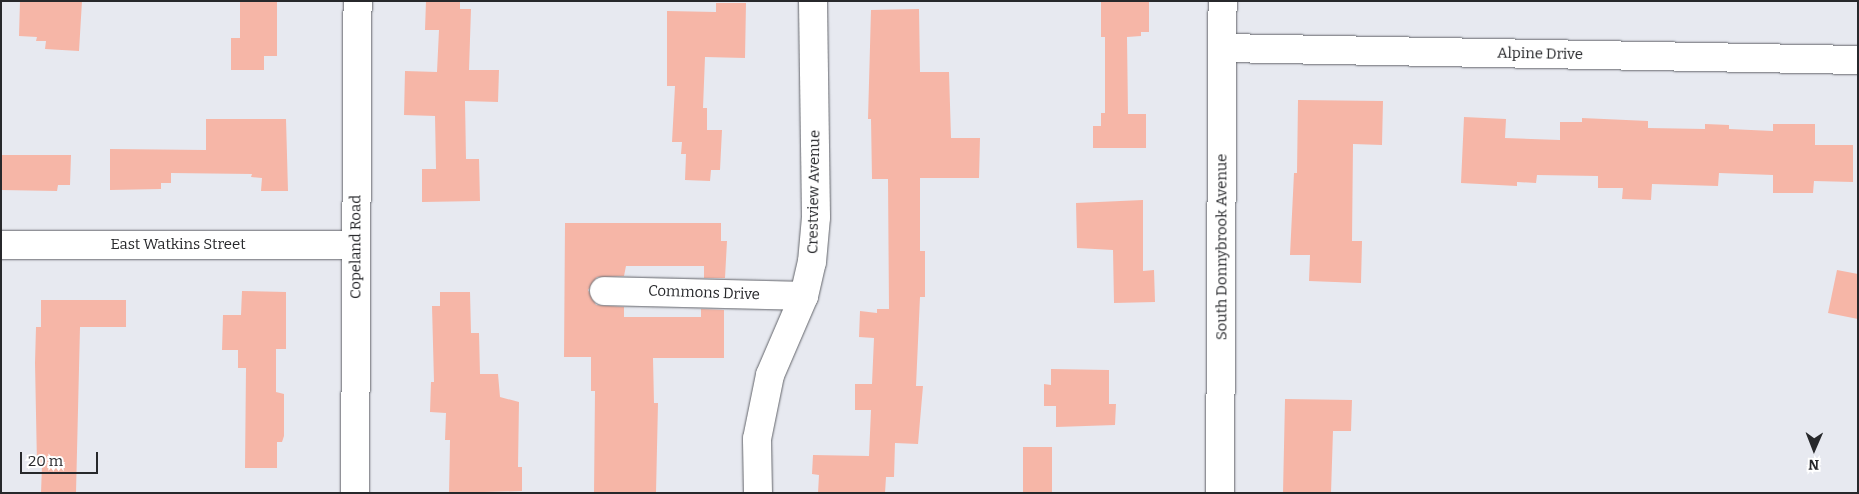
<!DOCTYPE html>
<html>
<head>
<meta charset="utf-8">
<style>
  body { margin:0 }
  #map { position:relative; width:1859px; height:494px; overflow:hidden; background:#e7e9f0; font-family:Bitter,serif }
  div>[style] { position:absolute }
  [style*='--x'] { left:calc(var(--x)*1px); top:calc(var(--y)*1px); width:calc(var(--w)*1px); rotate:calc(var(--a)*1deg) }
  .building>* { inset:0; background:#f6b6a7; transform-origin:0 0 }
  .roads { filter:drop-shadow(0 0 1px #62646a) drop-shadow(0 0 1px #62646a) }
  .minor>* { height:28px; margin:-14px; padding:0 14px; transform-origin:14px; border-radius:14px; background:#fff }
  span { translate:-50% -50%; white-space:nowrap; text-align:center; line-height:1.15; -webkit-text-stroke:5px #fff; paint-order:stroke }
  .street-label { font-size:15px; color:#27282b }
  .frame { position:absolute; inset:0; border:2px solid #27282b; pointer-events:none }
  .north { position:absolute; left:1789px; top:424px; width:50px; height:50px; -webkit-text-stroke:4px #fff; paint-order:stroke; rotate:181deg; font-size:14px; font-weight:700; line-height:20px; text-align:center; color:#27282b }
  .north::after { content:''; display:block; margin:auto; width:18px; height:22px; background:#27282b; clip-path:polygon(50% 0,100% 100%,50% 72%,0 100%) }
  .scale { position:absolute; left:20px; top:452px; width:78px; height:22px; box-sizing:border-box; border:2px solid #27282b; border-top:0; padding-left:6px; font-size:15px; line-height:18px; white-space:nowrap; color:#27282b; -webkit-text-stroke:4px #fff; paint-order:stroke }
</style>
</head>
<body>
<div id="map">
  <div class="building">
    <i style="clip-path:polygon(20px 1px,82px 1px,79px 51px,45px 49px,46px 41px,36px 41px,37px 37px,19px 36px)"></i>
    <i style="clip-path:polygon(240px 1px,277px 1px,277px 56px,264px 56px,264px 70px,231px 70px,231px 38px,240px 38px)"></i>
    <i style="clip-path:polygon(426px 1px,460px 1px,460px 9px,471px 9px,469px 70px,499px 70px,498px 102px,465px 101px,466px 159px,479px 159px,480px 201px,422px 202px,422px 169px,436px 169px,435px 116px,404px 115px,405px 71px,437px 72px,439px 30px,425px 30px)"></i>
    <i style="clip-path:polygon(1101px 1px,1149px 1px,1149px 32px,1141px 32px,1141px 36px,1127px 37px,1128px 114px,1146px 114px,1146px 148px,1093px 148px,1093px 126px,1101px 126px,1101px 113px,1105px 113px,1105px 37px,1101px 37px)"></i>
    <i style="clip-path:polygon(716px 3px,746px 3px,745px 58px,705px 57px,703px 108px,707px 108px,707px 130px,722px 130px,720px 170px,711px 170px,710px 181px,685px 180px,686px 154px,681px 154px,682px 142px,672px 142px,675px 86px,667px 86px,667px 11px,716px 12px)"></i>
    <i style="clip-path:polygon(919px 9px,920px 72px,949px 72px,951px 138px,980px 138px,979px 178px,920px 178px,920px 251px,925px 251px,925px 297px,920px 297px,916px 386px,923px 386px,918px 444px,895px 443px,894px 477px,886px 477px,885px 493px,818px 493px,819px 475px,812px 474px,813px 455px,869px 456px,871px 410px,855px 410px,855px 384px,872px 384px,874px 338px,859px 337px,860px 311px,877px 313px,877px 309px,889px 309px,888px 179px,872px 179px,871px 119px,868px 119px,871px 10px)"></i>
    <i style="clip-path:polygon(1298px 100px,1383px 101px,1382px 145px,1353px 144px,1352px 241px,1362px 241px,1361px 283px,1309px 281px,1310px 255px,1290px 255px,1294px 173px,1297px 173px)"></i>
    <i style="clip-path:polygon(1464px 117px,1506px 119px,1505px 138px,1560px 140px,1560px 122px,1582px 122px,1582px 118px,1648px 121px,1648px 128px,1705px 129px,1705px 124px,1729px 125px,1729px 129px,1773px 131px,1773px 124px,1815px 124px,1815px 145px,1853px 145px,1853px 182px,1814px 181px,1813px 193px,1773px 193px,1773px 175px,1719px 173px,1718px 186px,1652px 184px,1651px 200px,1622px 199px,1623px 188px,1598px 188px,1598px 176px,1537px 175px,1536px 183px,1517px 182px,1517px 186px,1461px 183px)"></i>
    <i style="clip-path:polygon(206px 119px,286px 119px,288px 191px,261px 191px,262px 178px,251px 177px,252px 174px,171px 173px,171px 183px,161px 183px,161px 189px,110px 190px,110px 149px,206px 150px)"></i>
    <i style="clip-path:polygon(1px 155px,71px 155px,70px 185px,58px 185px,57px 191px,1px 190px)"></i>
    <i style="clip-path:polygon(1143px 200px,1143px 271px,1154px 270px,1155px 302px,1114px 303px,1113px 250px,1077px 248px,1076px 203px)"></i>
    <i style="clip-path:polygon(565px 223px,721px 223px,721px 241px,727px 241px,725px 278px,704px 278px,704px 266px,626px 266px,624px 276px,597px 277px,588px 290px,596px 305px,624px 307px,624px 317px,701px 317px,701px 309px,724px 310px,724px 358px,653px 358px,654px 403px,658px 403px,656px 493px,594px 493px,595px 391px,591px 391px,591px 357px,564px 357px)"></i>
    <i style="clip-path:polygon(1837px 270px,1858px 274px,1858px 319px,1828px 313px)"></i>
    <i style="clip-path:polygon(242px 291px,286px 292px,286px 349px,276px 349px,276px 392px,284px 394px,284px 436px,282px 442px,277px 442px,277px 468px,245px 468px,246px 368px,238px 368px,238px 350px,222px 350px,223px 315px,241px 315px)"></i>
    <i style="clip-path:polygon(440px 292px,470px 292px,471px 333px,479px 333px,480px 374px,498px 374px,500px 397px,519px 402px,518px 467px,522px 467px,522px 491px,449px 493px,450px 440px,445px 440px,446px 413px,430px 412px,431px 382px,434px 382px,432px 306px,440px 306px)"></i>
    <i style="clip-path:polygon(41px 300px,126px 300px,126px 327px,80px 327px,76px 493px,41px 493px,42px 465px,37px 465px,35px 363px,36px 327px,41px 327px)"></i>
    <i style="clip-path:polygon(1051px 369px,1109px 370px,1109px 404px,1116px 404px,1115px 425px,1056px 427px,1056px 406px,1044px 406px,1044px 384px,1051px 385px)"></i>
    <i style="clip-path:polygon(1285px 399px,1352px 400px,1351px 431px,1333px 431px,1331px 493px,1283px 493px)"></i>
    <i style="left:1023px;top:447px;width:29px;height:46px"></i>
  </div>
  <div class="roads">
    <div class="minor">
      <i style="--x:1223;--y:48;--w:635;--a:1.08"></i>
      <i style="--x:1;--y:245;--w:355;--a:0"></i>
      <i style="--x:604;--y:291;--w:200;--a:1.4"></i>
      <i style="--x:355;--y:493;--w:492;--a:-89.7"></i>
      <i style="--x:758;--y:493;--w:54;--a:-91.1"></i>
      <i style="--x:757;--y:439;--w:65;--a:-78.5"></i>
      <i style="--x:770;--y:375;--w:86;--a:-66.7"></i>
      <i style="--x:804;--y:296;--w:35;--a:-77"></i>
      <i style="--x:812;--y:262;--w:45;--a:-84.9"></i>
      <i style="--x:816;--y:217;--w:216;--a:-90.8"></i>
      <i style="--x:1220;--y:493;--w:492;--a:-89.7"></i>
    </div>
  </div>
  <div class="street-label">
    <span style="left:1540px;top:54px;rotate:1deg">Alpine Drive</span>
    <span style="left:814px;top:192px;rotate:-89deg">Crestview Avenue</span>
    <span style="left:178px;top:245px">East Watkins Street</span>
    <span style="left:356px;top:247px;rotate:-90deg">Copeland Road</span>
    <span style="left:1222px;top:247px;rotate:-90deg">South Donnybrook Avenue</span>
    <span style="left:704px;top:293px;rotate:2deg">Commons Drive</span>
  </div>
  <div class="frame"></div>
  <div class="north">N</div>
  <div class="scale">20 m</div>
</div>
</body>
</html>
